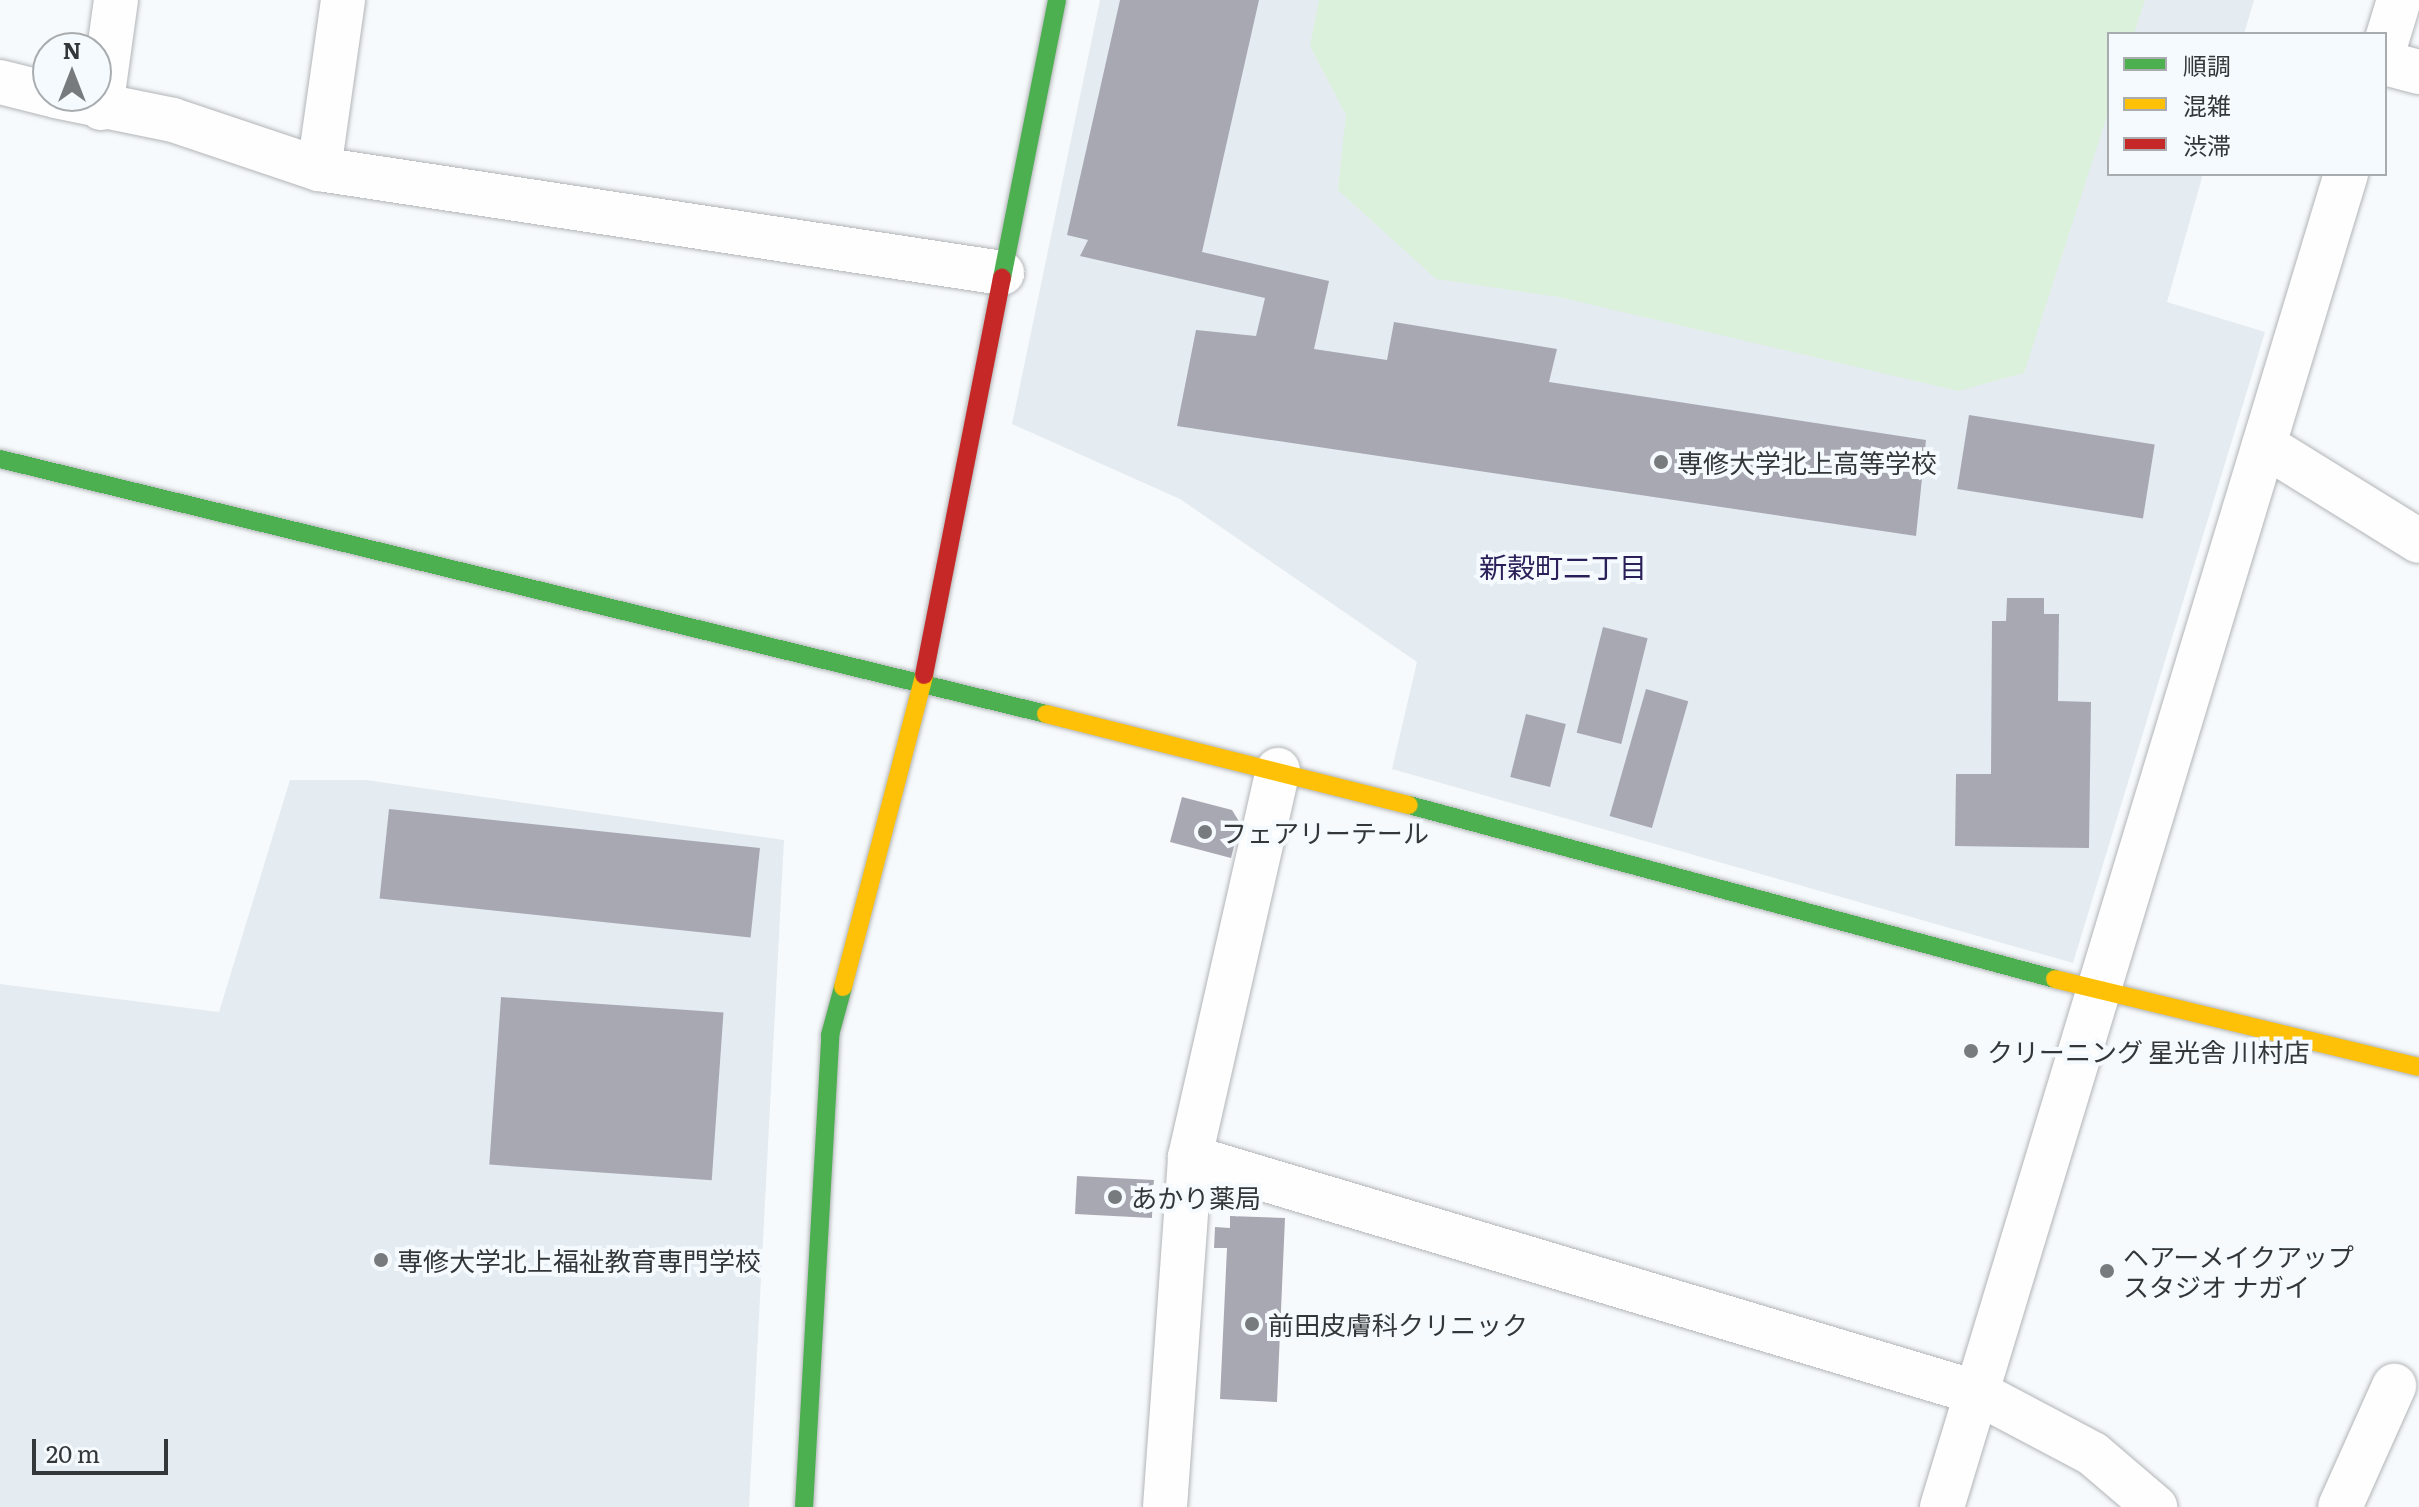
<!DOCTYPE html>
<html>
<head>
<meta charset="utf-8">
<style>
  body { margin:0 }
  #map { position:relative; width:2419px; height:1507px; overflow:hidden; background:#f7fafc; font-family:Literata,"Noto Sans JP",serif }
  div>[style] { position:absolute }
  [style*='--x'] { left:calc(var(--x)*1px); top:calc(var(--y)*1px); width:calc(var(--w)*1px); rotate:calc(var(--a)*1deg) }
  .built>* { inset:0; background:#e4ebf1 }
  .green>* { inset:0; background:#dcf1dc }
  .building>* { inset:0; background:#a8a8b3; transform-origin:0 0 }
  .roads { filter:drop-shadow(0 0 2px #b2b5b7) drop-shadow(0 0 2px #b2b5b7) }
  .street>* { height:44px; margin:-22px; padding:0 22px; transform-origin:22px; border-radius:22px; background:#fefeff }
  .fast>* { height:18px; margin:-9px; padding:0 9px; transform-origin:9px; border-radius:9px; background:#4caf50 }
  .slow>* { height:18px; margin:-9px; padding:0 9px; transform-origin:9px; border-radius:9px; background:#ffc107 }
  .jam>* { height:18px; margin:-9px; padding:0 9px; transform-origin:9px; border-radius:9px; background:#c62828 }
  .dots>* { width:22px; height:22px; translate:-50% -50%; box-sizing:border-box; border:4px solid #f5fafe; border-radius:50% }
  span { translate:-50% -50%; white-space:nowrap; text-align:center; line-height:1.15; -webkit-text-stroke:8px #f5fafe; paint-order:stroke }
  .poi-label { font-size:26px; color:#343739 }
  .left { translate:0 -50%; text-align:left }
  .neighbourhood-label { font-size:28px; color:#2b1f59 }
  .legend { position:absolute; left:2107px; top:32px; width:280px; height:144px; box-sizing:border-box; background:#f5fafe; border:2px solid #a8acaf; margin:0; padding:10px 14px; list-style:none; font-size:24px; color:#343739 }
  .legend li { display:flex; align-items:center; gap:16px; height:40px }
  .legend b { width:40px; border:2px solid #a8acaf }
  .north { position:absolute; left:32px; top:32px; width:80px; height:80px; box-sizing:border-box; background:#f5fafe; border:2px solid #a8acaf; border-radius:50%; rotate:0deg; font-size:22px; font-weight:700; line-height:32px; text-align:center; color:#343739 }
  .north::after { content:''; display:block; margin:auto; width:28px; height:36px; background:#787b7d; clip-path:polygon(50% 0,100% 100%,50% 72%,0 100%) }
  .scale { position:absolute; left:32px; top:1439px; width:136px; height:36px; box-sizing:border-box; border:4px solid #343739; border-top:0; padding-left:10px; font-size:24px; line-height:28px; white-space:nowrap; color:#343739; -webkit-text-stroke:6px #f5fafe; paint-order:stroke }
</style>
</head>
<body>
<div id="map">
  <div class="built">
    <i style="clip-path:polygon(1100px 0,2254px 0,2244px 34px,2109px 34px,2109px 174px,2203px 174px,2167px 302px,2265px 332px,2073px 963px,1392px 769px,1417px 662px,1180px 499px,1012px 424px)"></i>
    <i style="clip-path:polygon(290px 780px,366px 780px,784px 840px,749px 1507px,0 1507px,0 984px,219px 1012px)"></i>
  </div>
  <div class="green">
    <i style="clip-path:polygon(1319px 0,2145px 0,2134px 34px,2109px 34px,2109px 110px,2024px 373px,1958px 391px,1559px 297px,1436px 279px,1338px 190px,1346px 115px,1310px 46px)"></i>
  </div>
  <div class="building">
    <i style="clip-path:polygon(1120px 0,1259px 0,1202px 252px,1329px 281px,1314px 349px,1387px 360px,1394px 322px,1557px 349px,1549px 382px,1926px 440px,1916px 536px,1177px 426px,1196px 330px,1256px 336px,1265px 298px,1080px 256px,1088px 240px,1067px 235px)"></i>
    <i style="left:1969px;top:415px;width:188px;height:75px;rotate:9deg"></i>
    <i style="clip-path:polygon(2007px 598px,2044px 598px,2044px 614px,2059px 614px,2058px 701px,2091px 702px,2089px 848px,1955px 846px,1956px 774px,1991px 774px,1992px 621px,2006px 621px)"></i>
    <i style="left:1603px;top:627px;width:46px;height:109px;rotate:14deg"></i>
    <i style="left:1646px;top:689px;width:44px;height:132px;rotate:16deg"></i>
    <i style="left:1526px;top:714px;width:41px;height:65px;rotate:14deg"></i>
    <i style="clip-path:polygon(1182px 797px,1232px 810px,1240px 823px,1231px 858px,1170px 842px)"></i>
    <i style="left:389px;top:809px;width:373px;height:90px;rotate:6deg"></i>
    <i style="left:501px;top:997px;width:223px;height:168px;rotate:4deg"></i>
    <i style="left:1077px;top:1176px;width:77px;height:38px;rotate:3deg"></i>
    <i style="clip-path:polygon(1230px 1216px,1285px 1218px,1277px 1402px,1220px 1399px,1227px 1248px,1214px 1248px,1215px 1227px,1230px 1228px)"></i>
  </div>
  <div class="roads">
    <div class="street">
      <i style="--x:2385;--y:46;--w:48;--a:-73.1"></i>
      <i style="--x:2385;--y:63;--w:35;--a:15"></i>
      <i style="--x:0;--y:82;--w:49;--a:14"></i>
      <i style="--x:55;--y:96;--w:120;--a:11.5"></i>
      <i style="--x:173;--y:120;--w:154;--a:18.6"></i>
      <i style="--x:319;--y:169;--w:691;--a:8.66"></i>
      <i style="--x:101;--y:108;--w:109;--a:-82.1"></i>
      <i style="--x:319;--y:169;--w:171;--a:-81.9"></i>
      <i style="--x:2264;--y:445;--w:182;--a:31.8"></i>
      <i style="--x:1190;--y:1157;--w:823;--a:16.67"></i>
      <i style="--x:1978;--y:1393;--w:130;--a:27.9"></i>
      <i style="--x:2093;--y:1454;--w:82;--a:40.5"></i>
      <i style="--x:1165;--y:1507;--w:351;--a:-85.9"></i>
      <i style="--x:1190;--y:1157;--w:397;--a:-77.2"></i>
      <i style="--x:1942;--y:1507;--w:1393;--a:-73.14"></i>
      <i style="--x:2340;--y:1507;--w:133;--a:-65.9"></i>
    </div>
    <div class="fast">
      <i style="--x:1002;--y:278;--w:283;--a:-78.8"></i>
      <i style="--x:0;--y:459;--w:1077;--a:13.7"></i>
      <i style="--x:1409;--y:805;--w:669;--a:15.07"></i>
      <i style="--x:804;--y:1507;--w:473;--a:-86.8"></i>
      <i style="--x:830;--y:1035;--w:50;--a:-74.8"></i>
    </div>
    <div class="slow">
      <i style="--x:1046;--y:714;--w:374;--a:14.1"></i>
      <i style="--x:2055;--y:979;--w:374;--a:13.6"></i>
      <i style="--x:843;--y:987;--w:322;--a:-75.4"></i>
    </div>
    <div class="jam">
      <i style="--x:924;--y:675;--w:405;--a:-78.9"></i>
    </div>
  </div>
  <div class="dots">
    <i style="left:1661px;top:462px;background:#787b7d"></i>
    <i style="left:1205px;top:832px;background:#787b7d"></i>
    <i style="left:1971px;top:1051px;background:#787b7d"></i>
    <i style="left:1115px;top:1197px;background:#787b7d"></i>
    <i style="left:381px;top:1260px;background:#787b7d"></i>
    <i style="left:2107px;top:1271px;background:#787b7d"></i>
    <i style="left:1252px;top:1324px;background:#787b7d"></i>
  </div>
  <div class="poi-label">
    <span class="left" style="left:1677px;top:462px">専修大学北上高等学校</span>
    <span class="left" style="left:1221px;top:832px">フェアリーテール</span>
    <span class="left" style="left:1987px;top:1051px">クリーニング 星光舎 川村店</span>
    <span class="left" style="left:1131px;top:1197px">あかり薬局</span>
    <span class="left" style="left:2123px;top:1271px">ヘアーメイクアップ<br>スタジオ ナガイ</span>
    <span class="left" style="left:397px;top:1260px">専修大学北上福祉教育専門学校</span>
    <span class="left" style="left:1268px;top:1324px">前田皮膚科クリニック</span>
  </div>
  <div class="neighbourhood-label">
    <span style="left:1563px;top:566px">新穀町二丁目</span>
  </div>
  <ul class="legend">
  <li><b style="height:10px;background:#4caf50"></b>順調</li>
  <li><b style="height:10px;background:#ffc107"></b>混雑</li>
  <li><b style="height:10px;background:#c62828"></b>渋滞</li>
  </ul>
  <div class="north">N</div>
  <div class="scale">20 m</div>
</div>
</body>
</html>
